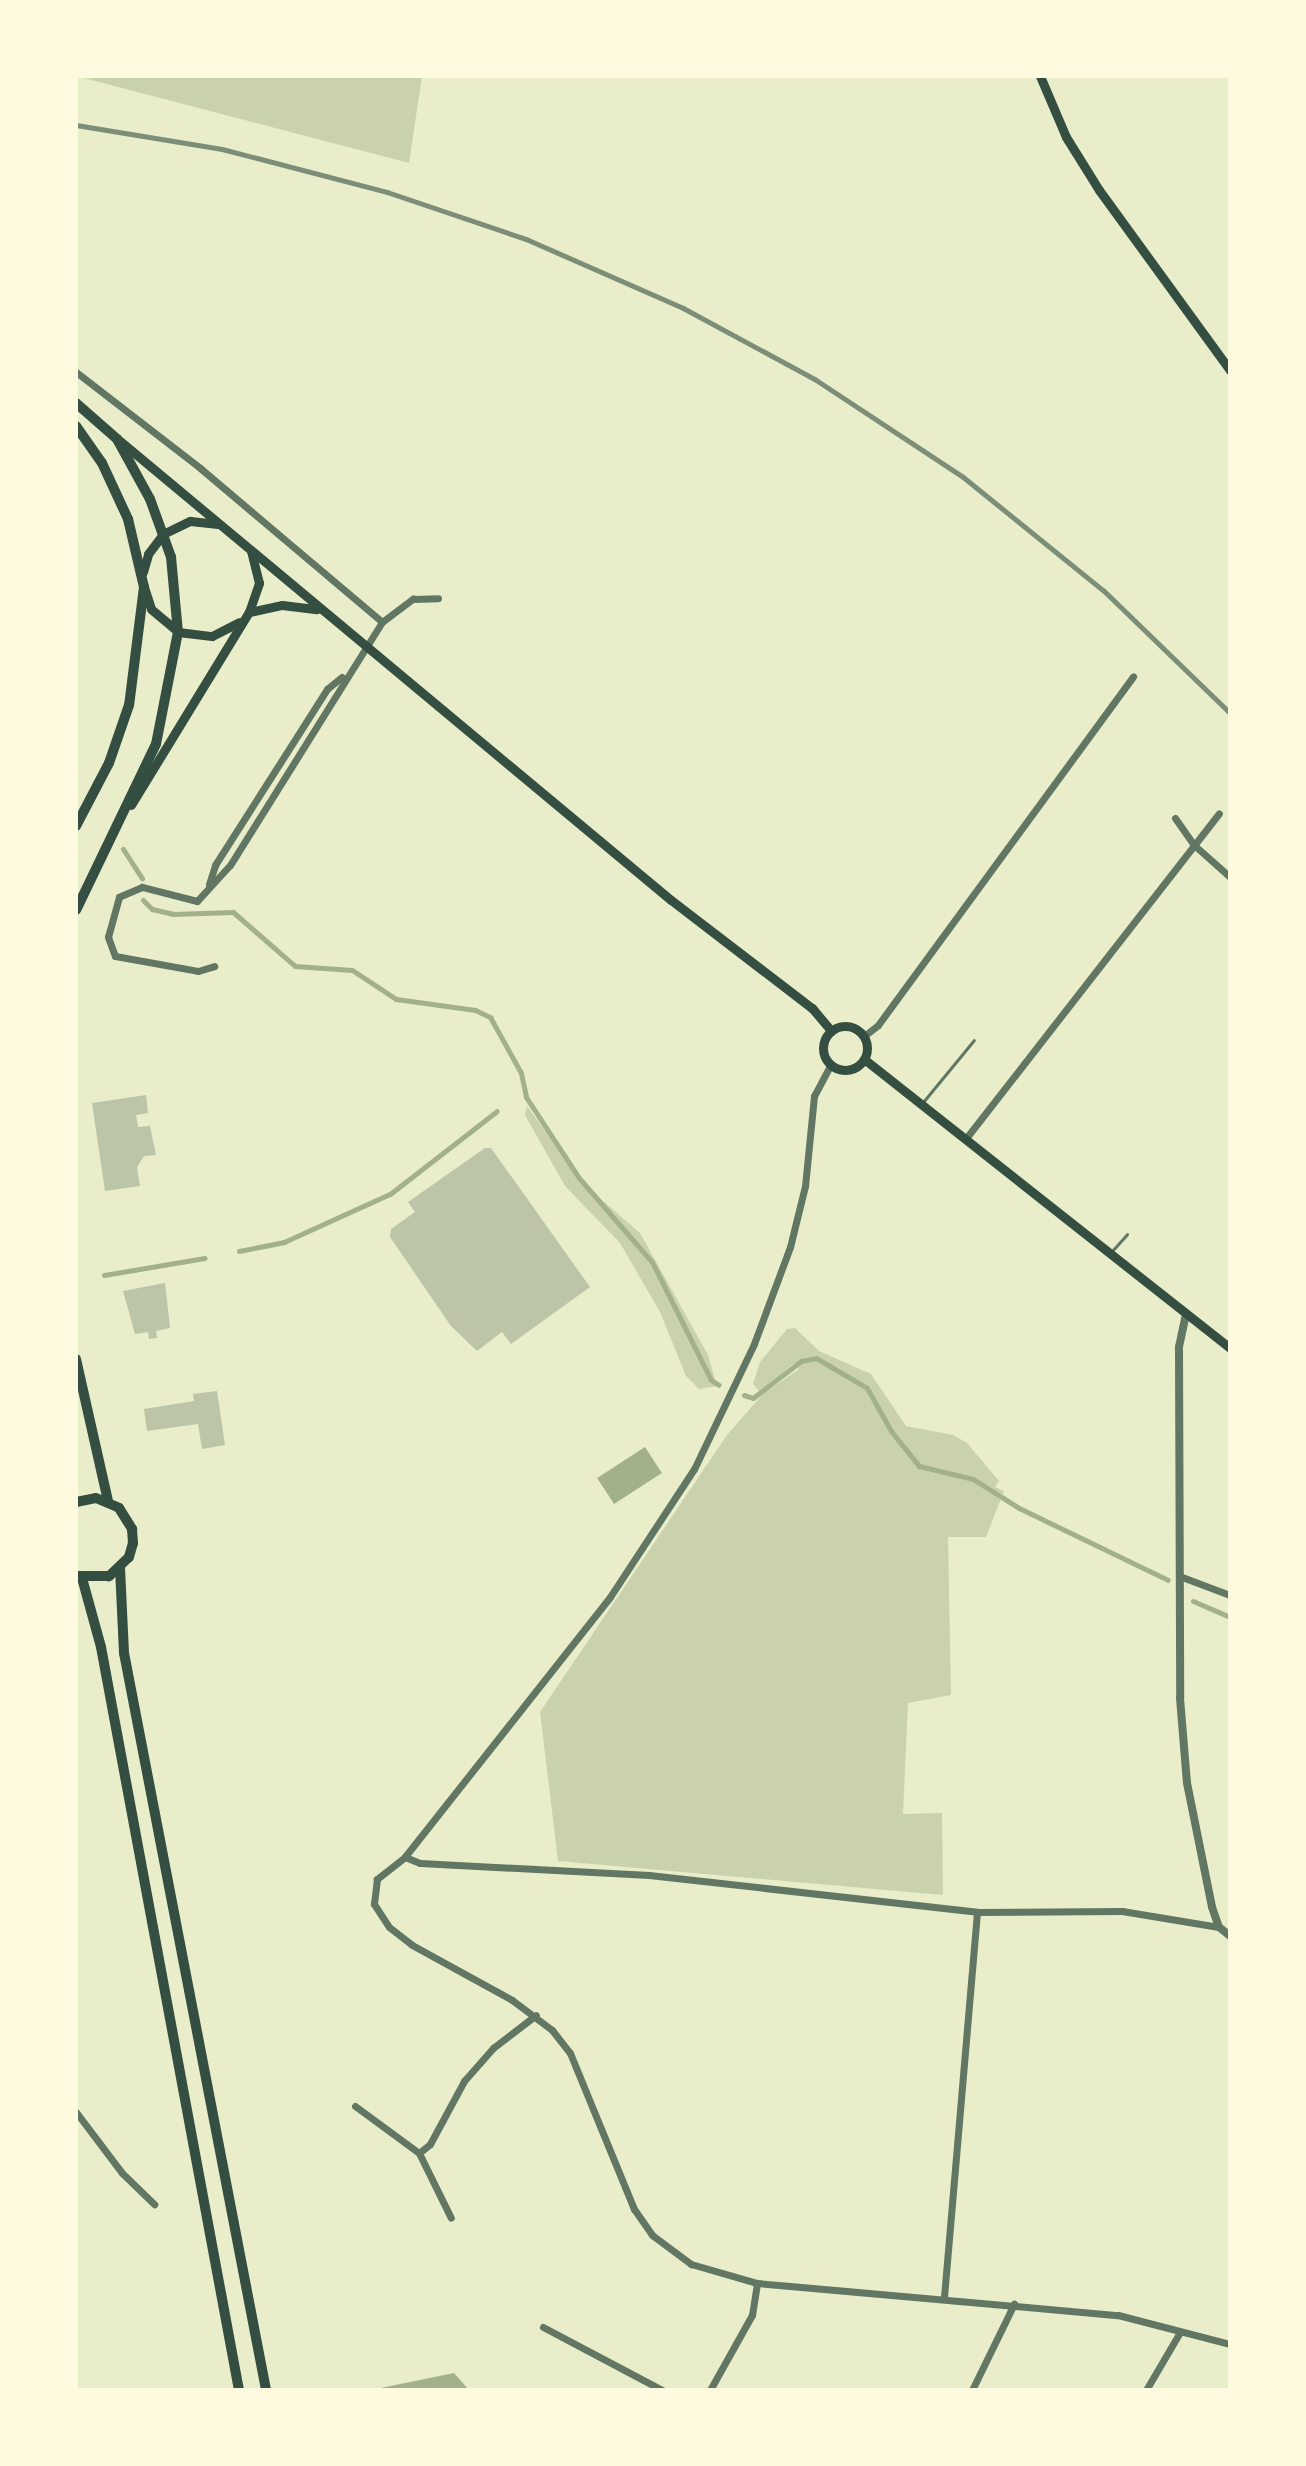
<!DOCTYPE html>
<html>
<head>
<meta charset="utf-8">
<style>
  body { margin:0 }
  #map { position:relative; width:1306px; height:2466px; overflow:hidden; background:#e9edc9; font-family:Karla,sans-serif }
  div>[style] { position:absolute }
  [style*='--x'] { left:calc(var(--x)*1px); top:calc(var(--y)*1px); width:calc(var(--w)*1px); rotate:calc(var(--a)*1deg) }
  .green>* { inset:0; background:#cad2ad }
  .water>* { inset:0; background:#a3b18a; transform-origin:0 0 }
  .stream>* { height:5px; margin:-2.5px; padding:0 2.5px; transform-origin:2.5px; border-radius:2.5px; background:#a3b18a }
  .building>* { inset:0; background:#bcc5a7 }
  .service>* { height:3px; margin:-1.5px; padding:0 1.5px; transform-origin:1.5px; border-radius:1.5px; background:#617663 }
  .minor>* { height:7px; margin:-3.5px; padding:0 3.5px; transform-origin:3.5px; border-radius:3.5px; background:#617663 }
  .tertiary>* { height:8px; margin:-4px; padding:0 4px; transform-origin:4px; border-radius:4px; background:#617663 }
  .secondary>* { height:9px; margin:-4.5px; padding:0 4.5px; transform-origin:4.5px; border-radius:4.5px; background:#344e41 }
  .secondary>.ring { margin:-4.5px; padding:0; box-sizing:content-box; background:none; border:9px solid #344e41; border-radius:50% }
  .primary>* { height:10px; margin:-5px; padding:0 5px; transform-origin:5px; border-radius:5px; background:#344e41 }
  .rail>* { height:5px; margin:-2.5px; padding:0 2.5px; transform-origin:2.5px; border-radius:2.5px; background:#7c8e77 }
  span { translate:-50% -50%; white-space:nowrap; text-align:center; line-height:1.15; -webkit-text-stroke:6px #fefae0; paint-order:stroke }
  .frame { position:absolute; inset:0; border:78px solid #fefae0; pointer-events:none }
</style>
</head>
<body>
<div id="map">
  <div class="green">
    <i style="clip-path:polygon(76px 76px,422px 76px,409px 163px)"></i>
    <i style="clip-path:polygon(527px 1106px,587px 1187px,640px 1233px,708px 1355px,717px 1386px,699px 1389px,686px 1376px,660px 1312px,620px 1243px,565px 1186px,525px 1115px)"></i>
    <i style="clip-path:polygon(795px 1328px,819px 1351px,871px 1374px,906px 1426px,953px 1435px,967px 1443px,999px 1481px,995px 1487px,1004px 1491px,986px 1537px,948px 1537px,951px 1695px,908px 1703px,903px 1814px,942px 1813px,943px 1895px,558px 1861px,540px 1712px,727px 1435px,763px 1394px,799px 1369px,793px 1364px,760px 1392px,753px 1384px,760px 1362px,787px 1329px)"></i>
  </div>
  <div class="water">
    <i style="left:645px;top:1447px;width:31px;height:57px;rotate:57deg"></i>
    <i style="clip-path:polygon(454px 2373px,469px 2390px,371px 2390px)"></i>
  </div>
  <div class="stream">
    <i style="--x:123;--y:849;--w:35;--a:57"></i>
    <i style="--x:143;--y:900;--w:13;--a:45"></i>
    <i style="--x:152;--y:909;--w:22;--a:13"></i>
    <i style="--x:173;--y:914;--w:60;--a:-1.9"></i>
    <i style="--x:233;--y:912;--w:82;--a:41.1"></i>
    <i style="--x:295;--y:966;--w:57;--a:4"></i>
    <i style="--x:352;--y:970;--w:53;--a:33.4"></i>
    <i style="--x:396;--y:999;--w:80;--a:7.9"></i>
    <i style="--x:475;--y:1010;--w:17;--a:25"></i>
    <i style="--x:490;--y:1017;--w:64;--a:61"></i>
    <i style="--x:521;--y:1073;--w:25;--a:78"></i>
    <i style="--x:526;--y:1097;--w:97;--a:56.8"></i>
    <i style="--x:579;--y:1178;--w:111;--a:49"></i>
    <i style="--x:652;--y:1262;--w:132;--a:63.4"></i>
    <i style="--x:711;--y:1380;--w:9;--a:32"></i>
    <i style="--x:239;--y:1251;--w:46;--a:-11.3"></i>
    <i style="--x:284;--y:1242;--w:116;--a:-24.4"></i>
    <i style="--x:390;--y:1194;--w:135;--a:-37.8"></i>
    <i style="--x:104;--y:1275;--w:102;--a:-9.6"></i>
    <i style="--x:744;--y:1395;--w:9;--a:18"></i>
    <i style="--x:753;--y:1398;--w:61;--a:-37.6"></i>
    <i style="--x:801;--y:1361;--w:15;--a:-11"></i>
    <i style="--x:816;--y:1358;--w:59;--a:30.5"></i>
    <i style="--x:867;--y:1388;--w:49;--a:60.8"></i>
    <i style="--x:891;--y:1431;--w:45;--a:51.3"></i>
    <i style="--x:919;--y:1466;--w:56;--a:13.5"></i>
    <i style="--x:973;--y:1479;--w:54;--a:32.2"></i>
    <i style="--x:1019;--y:1508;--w:165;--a:25.8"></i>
    <i style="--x:1193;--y:1601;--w:40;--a:23.4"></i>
  </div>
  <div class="building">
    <i style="clip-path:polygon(146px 1095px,148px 1113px,136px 1115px,138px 1127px,150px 1126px,156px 1155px,144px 1156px,137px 1167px,140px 1186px,105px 1191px,92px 1103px)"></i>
    <i style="clip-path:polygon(485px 1148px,491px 1148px,590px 1287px,511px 1344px,502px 1332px,477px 1351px,451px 1326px,390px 1237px,391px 1229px,415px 1212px,408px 1202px)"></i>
    <i style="clip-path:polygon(165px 1283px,170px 1328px,156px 1331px,157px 1338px,149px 1339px,148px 1332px,135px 1334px,123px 1291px)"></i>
    <i style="clip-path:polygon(217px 1391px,225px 1445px,202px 1449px,198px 1424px,147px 1431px,144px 1409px,194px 1401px,193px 1394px)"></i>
  </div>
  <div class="service">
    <i style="--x:923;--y:1102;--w:80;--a:-50.6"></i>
    <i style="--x:1111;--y:1252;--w:24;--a:-48"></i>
  </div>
  <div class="minor">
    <i style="--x:76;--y:372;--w:157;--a:37.7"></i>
    <i style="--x:200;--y:468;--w:238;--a:40.2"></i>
    <i style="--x:382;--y:622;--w:287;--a:122"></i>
    <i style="--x:230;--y:865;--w:49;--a:132.5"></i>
    <i style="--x:197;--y:901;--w:57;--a:-165.7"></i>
    <i style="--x:142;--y:887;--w:25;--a:157"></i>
    <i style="--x:119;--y:897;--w:41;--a:105.4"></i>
    <i style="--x:108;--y:937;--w:20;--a:70"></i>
    <i style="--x:115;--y:956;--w:84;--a:10.2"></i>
    <i style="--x:198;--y:971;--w:17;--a:-17"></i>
    <i style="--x:382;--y:622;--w:39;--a:-37"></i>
    <i style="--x:413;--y:599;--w:25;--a:-2"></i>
    <i style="--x:1175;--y:818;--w:33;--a:55"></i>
    <i style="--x:1194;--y:845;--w:48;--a:41.6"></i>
    <i style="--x:209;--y:884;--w:20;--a:-72"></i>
    <i style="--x:215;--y:865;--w:209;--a:-57.5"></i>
    <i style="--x:327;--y:689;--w:19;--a:-39"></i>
    <i style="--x:864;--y:1036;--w:18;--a:-38"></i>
    <i style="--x:878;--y:1025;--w:432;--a:-53.8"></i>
    <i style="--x:831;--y:1064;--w:36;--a:118"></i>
    <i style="--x:814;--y:1096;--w:90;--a:95.7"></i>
    <i style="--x:805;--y:1186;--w:63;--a:103.8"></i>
    <i style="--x:790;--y:1247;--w:103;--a:110.4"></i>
    <i style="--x:754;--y:1344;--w:139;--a:115.6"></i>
    <i style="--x:694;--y:1469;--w:153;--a:123.3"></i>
    <i style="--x:610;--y:1597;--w:331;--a:128.3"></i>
    <i style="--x:405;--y:1857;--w:36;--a:142"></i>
    <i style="--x:377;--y:1879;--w:25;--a:97"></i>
    <i style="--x:374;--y:1904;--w:27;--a:57"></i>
    <i style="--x:389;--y:1927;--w:29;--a:38"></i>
    <i style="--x:412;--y:1945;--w:114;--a:28.8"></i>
    <i style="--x:512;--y:2000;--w:50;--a:36.9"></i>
    <i style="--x:552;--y:2030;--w:29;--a:52"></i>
    <i style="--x:570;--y:2053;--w:169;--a:67.7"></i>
    <i style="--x:634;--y:2209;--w:32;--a:55"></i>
    <i style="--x:652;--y:2235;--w:49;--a:36.6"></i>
    <i style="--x:691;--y:2264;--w:69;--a:16.1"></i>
    <i style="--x:757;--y:2283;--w:362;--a:5.1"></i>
    <i style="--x:1118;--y:2315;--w:116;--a:14.5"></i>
    <i style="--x:967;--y:1137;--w:410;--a:-52.1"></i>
    <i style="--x:1182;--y:1577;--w:51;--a:20.6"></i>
    <i style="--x:405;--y:1857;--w:16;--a:22"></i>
    <i style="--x:420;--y:1863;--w:229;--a:3"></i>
    <i style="--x:649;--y:1875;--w:330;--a:6.4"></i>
    <i style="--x:977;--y:1912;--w:145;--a:-0.4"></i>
    <i style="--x:1122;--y:1911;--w:98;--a:9.4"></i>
    <i style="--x:355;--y:2106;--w:79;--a:36.3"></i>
    <i style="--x:419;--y:2153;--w:72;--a:63.8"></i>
    <i style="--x:76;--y:2112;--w:76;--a:53"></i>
    <i style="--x:122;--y:2173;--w:45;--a:44.1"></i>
    <i style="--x:419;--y:2153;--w:14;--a:-39"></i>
    <i style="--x:430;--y:2144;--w:72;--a:-61.6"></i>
    <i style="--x:464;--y:2081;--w:44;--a:-48.7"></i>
    <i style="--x:493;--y:2048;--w:54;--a:-37.5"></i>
    <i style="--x:944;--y:2297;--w:386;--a:-85.1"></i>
    <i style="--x:543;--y:2327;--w:135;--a:27.9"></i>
    <i style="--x:710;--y:2390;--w:86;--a:-60.8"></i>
    <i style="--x:752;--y:2315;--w:32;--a:-81"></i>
    <i style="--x:972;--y:2390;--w:96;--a:-64"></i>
    <i style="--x:1146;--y:2390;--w:67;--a:-59.6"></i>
  </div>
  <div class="tertiary">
    <i style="--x:1186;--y:1314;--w:34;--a:102"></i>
    <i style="--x:1179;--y:1347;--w:351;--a:89.8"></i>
    <i style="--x:1180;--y:1698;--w:85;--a:85.3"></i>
    <i style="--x:1187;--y:1783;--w:126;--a:78.6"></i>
    <i style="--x:1212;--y:1907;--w:21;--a:71"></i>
    <i style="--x:1219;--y:1927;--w:14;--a:39"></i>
  </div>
  <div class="secondary">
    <i style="--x:1040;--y:76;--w:66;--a:66.9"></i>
    <i style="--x:1066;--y:137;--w:62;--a:58.1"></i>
    <i style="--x:1099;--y:190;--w:223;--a:54"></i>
    <i style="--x:120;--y:441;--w:717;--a:39.8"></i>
    <i style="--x:671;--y:900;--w:178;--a:37.5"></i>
    <i style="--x:812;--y:1008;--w:30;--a:50"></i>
    <i style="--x:143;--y:572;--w:19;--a:-74"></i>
    <i style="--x:148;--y:554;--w:25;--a:-53"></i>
    <i style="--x:163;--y:534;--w:30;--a:-26"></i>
    <i style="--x:190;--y:521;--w:28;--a:6"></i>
    <i style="--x:144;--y:587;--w:23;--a:72"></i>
    <i style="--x:151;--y:609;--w:35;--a:40"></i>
    <i style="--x:178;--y:632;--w:34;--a:7"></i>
    <i style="--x:212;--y:636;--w:30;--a:-27"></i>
    <i style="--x:249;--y:612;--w:31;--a:-71"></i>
    <i style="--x:259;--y:583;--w:34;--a:-104"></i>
    <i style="--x:131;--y:805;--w:226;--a:-58.6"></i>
    <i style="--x:249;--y:612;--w:34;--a:-12"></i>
    <i style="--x:282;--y:605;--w:35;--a:7"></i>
    <i class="ring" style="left:823px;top:1026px;width:35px;height:35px"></i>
    <i style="--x:864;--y:1059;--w:466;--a:38.3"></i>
  </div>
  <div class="primary">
    <i style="--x:76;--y:403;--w:55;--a:41.3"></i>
    <i style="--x:117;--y:439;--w:68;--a:61.2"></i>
    <i style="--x:150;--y:499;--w:62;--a:70.1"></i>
    <i style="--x:171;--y:557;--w:75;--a:84.7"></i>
    <i style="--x:178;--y:632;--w:114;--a:101.1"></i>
    <i style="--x:156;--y:744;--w:184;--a:115.7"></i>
    <i style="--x:76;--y:426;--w:45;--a:54.9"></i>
    <i style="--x:102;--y:463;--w:62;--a:65.1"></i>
    <i style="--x:128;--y:519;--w:70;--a:76.8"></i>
    <i style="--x:144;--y:587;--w:119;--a:97.2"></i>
    <i style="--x:129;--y:705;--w:61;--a:109"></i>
    <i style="--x:109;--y:763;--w:71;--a:117.6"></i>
    <i style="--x:76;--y:1359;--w:146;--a:77.3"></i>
    <i style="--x:76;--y:1502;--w:20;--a:-11"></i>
    <i style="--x:96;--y:1498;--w:25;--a:23"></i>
    <i style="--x:119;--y:1508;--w:25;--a:58"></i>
    <i style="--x:132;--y:1529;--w:14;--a:86"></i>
    <i style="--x:133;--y:1543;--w:15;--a:106"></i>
    <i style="--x:129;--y:1557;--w:28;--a:136"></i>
    <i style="--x:109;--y:1576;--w:31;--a:180"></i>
    <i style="--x:120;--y:1568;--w:85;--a:87.3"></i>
    <i style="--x:124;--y:1653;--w:751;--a:79.09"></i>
    <i style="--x:82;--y:1578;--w:72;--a:74.6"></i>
    <i style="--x:101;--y:1647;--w:756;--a:79.48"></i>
  </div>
  <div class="rail">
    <i style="--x:76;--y:125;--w:148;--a:9.3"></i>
    <i style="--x:222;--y:149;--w:171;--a:14.6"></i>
    <i style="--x:387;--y:192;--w:147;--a:18.7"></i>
    <i style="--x:526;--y:239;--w:171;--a:23.7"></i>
    <i style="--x:683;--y:308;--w:151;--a:28.4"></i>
    <i style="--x:816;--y:380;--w:176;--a:33.4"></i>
    <i style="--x:963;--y:477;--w:181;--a:39"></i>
    <i style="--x:1104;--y:591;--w:175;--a:44.1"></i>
  </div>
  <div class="frame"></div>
</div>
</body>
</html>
